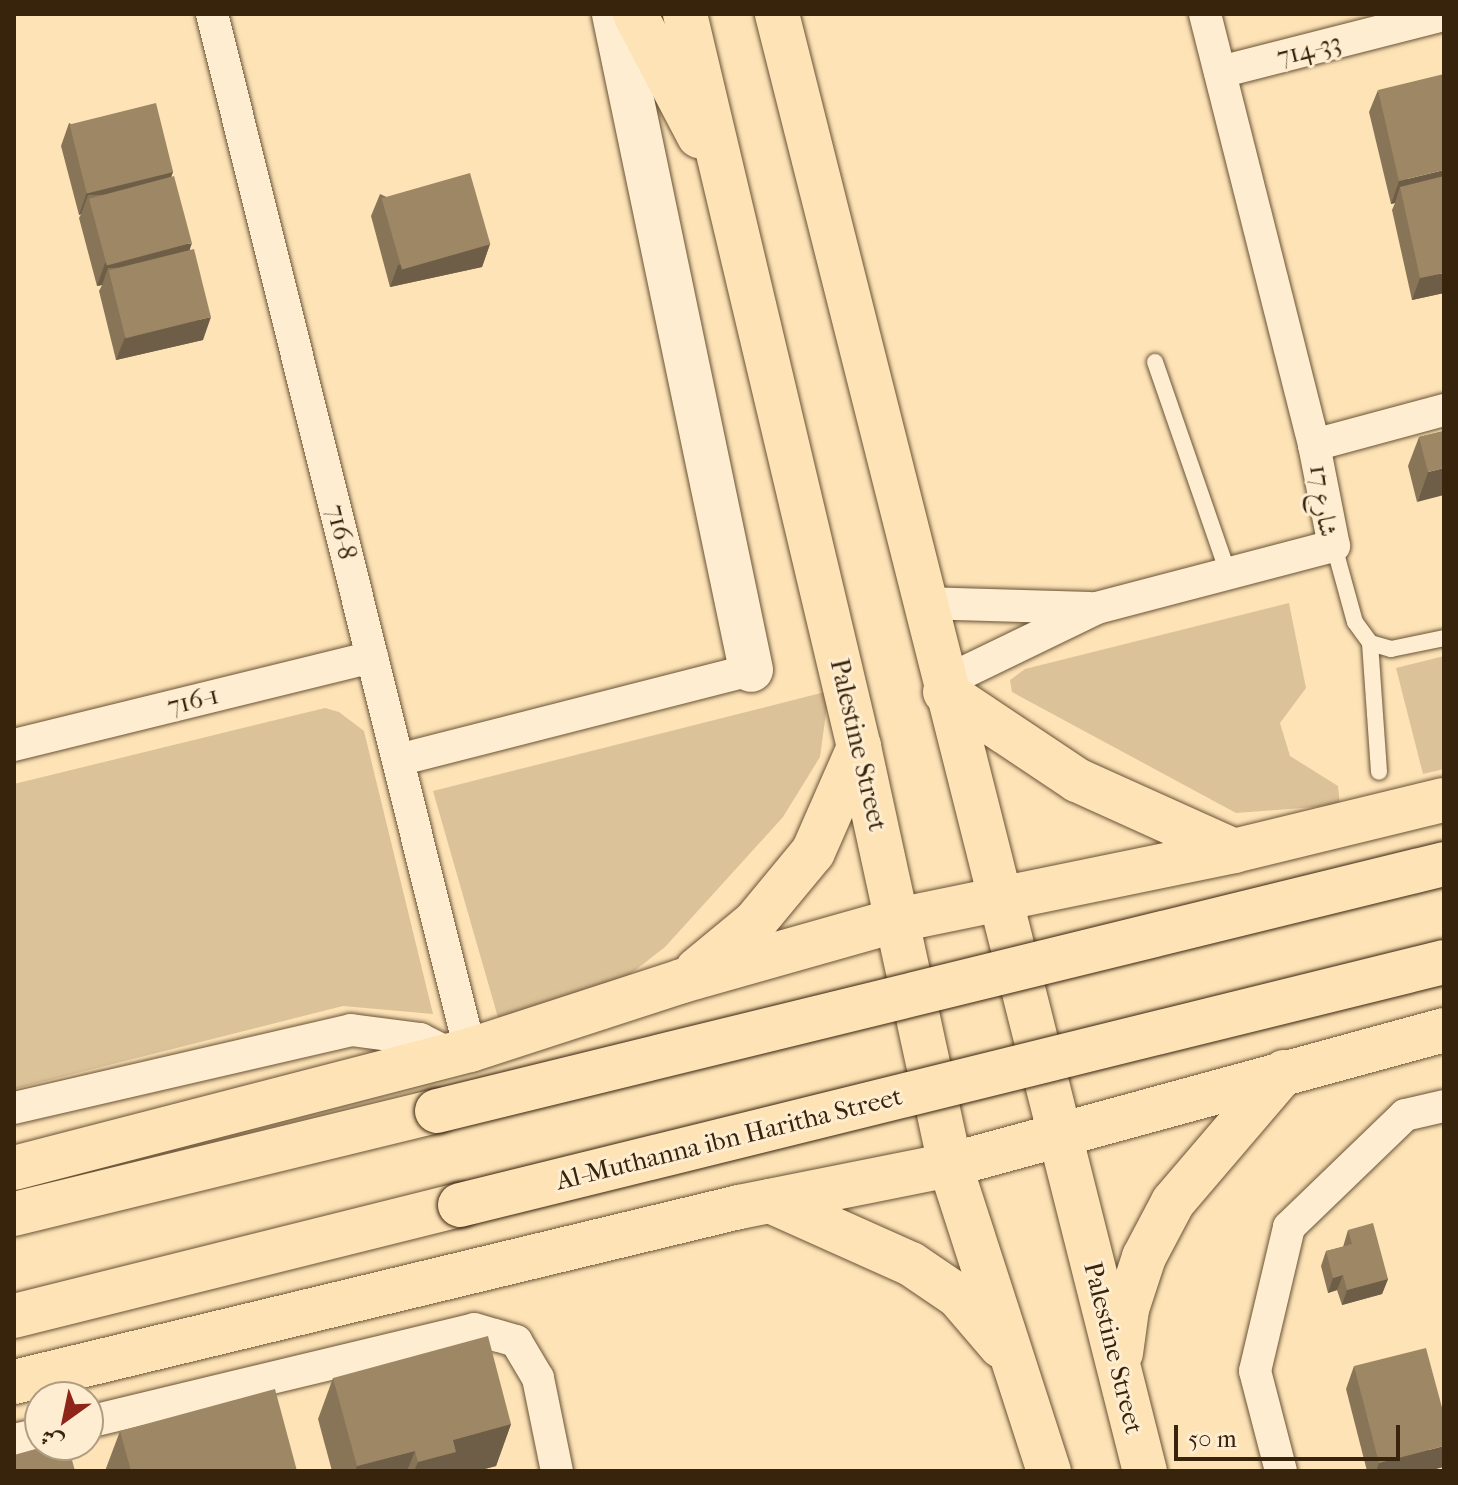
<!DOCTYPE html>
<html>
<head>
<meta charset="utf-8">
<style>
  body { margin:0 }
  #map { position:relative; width:1458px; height:1485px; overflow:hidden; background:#fde3b6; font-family:"IM FELL French Canon",Amiri,serif }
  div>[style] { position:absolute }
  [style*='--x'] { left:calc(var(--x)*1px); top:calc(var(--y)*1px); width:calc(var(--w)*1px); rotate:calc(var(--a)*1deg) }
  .green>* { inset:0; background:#dcc299 }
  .roads { filter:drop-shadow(0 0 2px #695337) drop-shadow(0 0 2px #695337) }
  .lane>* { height:16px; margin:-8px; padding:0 8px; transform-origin:8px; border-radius:8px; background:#feedd0 }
  .street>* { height:32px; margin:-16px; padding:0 16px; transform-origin:16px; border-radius:16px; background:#feedd0 }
  .secondary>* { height:44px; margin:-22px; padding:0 22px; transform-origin:22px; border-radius:22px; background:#feedd0 }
  .primary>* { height:44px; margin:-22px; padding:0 22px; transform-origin:22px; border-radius:22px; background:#fde3b6 }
  .bridges { filter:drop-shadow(0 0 2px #38230d) drop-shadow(0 0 2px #38230d) }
  .primary-bridge>* { height:44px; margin:-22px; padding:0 22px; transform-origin:22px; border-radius:22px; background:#fde3b6 }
  .wall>* { inset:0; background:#887457 }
  .shaded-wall>* { inset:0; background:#6f5e47 }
  .building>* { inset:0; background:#9e8765; transform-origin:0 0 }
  span { translate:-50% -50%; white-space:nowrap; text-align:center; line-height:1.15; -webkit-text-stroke:6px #feedd0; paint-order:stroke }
  .street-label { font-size:26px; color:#38230d }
  .frame { position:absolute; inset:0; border:16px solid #38230d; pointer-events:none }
  .north { position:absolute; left:24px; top:1381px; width:80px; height:80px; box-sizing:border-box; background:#feedd0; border:2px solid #af9c82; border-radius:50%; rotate:213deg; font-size:22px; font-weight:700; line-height:32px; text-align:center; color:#38230d }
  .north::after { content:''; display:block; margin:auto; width:28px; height:36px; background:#8f2418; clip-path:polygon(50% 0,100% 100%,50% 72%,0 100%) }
  .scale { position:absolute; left:1174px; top:1425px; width:226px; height:36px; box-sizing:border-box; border:4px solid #38230d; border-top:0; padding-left:10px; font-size:24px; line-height:28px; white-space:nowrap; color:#38230d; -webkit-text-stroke:6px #feedd0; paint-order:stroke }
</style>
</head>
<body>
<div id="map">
  <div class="green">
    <i style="clip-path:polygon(1289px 603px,1306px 688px,1280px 723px,1290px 756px,1338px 786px,1340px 805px,1236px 813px,1012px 692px,1010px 680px,1025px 669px)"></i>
    <i style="clip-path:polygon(1444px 656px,1444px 769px,1423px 774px,1396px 668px)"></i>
    <i style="clip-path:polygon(829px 691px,820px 757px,783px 817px,665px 947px,606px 993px,499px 1021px,433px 791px)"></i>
    <i style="clip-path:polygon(325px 708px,339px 712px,364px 731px,433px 1014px,343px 1006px,14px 1089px,14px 784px)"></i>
  </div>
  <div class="roads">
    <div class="lane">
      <i style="--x:1155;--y:362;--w:223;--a:70.9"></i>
      <i style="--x:1334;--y:546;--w:79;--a:74.6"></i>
      <i style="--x:1355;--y:622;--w:26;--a:54"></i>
      <i style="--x:1370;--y:643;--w:22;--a:16"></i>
      <i style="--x:1391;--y:649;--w:54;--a:-11.7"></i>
      <i style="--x:1370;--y:643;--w:129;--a:86"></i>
    </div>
    <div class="street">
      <i style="--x:212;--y:14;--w:1068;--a:76.02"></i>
      <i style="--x:1205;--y:14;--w:445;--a:75.8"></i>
      <i style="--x:1220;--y:72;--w:231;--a:-14.3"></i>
      <i style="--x:922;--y:603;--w:168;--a:1.7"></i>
      <i style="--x:942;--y:683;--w:172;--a:-25.8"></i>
      <i style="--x:1097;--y:608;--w:245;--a:-14.7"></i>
      <i style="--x:1334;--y:546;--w:103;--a:-101.2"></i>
      <i style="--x:1314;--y:445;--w:135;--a:-15.1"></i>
      <i style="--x:14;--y:745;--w:369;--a:-13.8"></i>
      <i style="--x:398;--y:760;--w:364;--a:-14.3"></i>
      <i style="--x:14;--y:1108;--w:346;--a:-13"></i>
      <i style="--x:351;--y:1030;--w:70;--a:7.4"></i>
      <i style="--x:420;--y:1039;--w:36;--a:27"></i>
      <i style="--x:88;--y:1422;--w:397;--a:-13.5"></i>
      <i style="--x:474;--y:1329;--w:44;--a:15.9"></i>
      <i style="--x:516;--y:1341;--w:43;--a:59.3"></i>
      <i style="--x:538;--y:1378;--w:95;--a:78.5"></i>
      <i style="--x:14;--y:1440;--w:27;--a:-13"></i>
      <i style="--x:1281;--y:1471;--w:103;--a:-104.6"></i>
      <i style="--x:1255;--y:1371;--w:148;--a:-76.7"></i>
      <i style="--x:1289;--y:1227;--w:161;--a:-44"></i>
      <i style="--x:1405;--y:1115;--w:40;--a:-13"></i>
    </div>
    <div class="secondary">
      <i style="--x:614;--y:14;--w:670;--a:78.2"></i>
    </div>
    <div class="primary">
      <i style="--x:635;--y:14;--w:138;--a:62.3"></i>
      <i style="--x:685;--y:14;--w:753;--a:76.65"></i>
      <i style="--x:859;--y:747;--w:428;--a:77.7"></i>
      <i style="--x:950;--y:1165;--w:322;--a:72.1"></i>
      <i style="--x:777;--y:14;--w:1503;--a:75.83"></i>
      <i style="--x:945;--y:692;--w:159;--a:33.7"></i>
      <i style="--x:1077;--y:780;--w:172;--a:24.3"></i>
      <i style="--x:697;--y:970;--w:75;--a:-39.6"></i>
      <i style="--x:755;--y:922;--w:91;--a:-50.4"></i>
      <i style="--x:813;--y:852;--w:115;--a:-66.3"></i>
      <i style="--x:14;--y:1168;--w:471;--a:-14.5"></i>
      <i style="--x:470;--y:1050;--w:223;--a:-18"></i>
      <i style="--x:682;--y:981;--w:224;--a:-15.8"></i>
      <i style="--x:898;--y:920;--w:343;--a:-11.6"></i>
      <i style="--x:1234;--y:851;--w:216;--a:-13.7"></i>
      <i style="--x:770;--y:1201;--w:154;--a:24.1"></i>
      <i style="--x:911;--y:1264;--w:57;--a:34.2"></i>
      <i style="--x:958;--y:1296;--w:66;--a:49.3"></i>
      <i style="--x:14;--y:1214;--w:435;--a:-13.7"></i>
      <i style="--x:14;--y:1316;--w:460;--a:-14"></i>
      <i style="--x:1121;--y:1353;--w:44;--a:-82.2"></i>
      <i style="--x:1127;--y:1309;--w:55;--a:-71.9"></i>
      <i style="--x:1144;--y:1257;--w:62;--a:-62.2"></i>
      <i style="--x:1173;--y:1202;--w:171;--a:-49.5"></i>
      <i style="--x:14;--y:1382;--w:746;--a:-13.57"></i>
      <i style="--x:739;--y:1207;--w:215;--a:-11.3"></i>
      <i style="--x:950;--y:1165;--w:512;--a:-15.28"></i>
    </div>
  </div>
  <div class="bridges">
    <div class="primary-bridge">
      <i style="--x:437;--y:1111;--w:1037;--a:-13.78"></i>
      <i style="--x:460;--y:1205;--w:1014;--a:-13.87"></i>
    </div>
  </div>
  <div class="wall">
    <i style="clip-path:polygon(1378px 90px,1444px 293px,1412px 300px,1392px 210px,1395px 203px,1391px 204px,1369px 112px)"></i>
    <i style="clip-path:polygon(69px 123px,173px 172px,171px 176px,190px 250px,203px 340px,116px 360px,99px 291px,102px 285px,97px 286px,79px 218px,81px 214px,79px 215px,61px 146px)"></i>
    <i style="clip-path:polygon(380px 194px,490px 244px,482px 267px,390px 287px,371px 216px)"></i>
    <i style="clip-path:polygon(1444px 431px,1417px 502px,1408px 466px,1419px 437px)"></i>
    <i style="clip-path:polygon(1348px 1230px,1388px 1279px,1382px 1294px,1342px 1305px,1337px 1290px,1328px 1293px,1321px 1266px,1326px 1251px,1343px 1247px)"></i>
    <i style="clip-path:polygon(1354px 1366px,1443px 1467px,1428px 1471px,1367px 1471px,1346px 1389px)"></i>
    <i style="clip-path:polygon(333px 1378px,511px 1424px,496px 1466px,477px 1471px,332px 1471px,318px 1419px)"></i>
    <i style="clip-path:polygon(120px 1431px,297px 1471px,105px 1471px)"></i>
  </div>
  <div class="shaded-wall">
    <i style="clip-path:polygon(1444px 170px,1444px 191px,1400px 187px,1395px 203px,1391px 204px,1399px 181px)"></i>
    <i style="clip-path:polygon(173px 172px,165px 194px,88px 195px,81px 214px,79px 215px,87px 192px)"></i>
    <i style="clip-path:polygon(192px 243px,184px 266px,108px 268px,102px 285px,97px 286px,105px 263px)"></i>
    <i style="clip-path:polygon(490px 244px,482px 267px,390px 287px,398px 265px)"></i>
    <i style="clip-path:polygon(1444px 273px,1444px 293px,1412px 300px,1420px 278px)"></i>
    <i style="clip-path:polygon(211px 317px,203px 340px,116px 360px,125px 337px)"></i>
    <i style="clip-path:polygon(1444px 468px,1444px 495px,1417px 502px,1428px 472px)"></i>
    <i style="clip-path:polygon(1343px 1275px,1337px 1290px,1328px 1293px,1333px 1278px)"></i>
    <i style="clip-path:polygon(1388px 1279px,1382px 1294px,1342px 1305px,1347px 1290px)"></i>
    <i style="clip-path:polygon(511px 1424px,496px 1466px,477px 1471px,414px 1471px,418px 1462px,453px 1440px)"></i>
    <i style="clip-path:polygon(1444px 1446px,1443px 1467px,1428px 1471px,1376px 1471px,1379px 1463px)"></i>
    <i style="clip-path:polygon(415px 1451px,407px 1471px,355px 1471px,357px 1466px)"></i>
  </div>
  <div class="building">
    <i style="clip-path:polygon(1444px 74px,1444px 170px,1399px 181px,1378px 90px)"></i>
    <i style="left:156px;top:103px;width:71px;height:89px;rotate:76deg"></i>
    <i style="left:470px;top:173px;width:74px;height:92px;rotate:74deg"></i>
    <i style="left:174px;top:176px;width:69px;height:88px;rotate:75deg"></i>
    <i style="clip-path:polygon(1444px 176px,1444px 273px,1420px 278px,1400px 187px)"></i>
    <i style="left:194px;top:249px;width:70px;height:88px;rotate:76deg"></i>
    <i style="clip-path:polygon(1444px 431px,1444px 468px,1428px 472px,1419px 437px)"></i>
    <i style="clip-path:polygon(1373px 1223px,1388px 1279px,1347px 1290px,1343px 1275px,1333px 1278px,1326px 1251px,1352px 1244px,1348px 1230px)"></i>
    <i style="clip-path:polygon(488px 1336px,511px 1424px,453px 1440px,456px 1452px,418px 1462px,415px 1451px,357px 1466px,333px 1378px)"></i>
    <i style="clip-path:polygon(1426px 1348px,1444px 1415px,1444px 1446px,1379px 1463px,1354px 1366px)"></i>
    <i style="clip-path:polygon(275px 1389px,297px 1471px,131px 1471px,120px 1431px)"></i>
    <i style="clip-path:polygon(50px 1445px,68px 1445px,75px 1471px,14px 1471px,14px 1455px)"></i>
  </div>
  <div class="street-label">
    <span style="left:1309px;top:50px;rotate:-14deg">714-33</span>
    <span style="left:1323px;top:501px;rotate:82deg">شارع 17</span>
    <span style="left:341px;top:532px;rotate:76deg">716-8</span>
    <span style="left:193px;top:701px;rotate:-14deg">716-1</span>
    <span style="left:858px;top:745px;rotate:77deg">Palestine Street</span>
    <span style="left:729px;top:1139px;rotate:-14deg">Al-Muthanna ibn Haritha Street</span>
    <span style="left:1113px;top:1348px;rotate:76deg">Palestine Street</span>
  </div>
  <div class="frame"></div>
  <div class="north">ش</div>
  <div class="scale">50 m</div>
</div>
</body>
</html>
